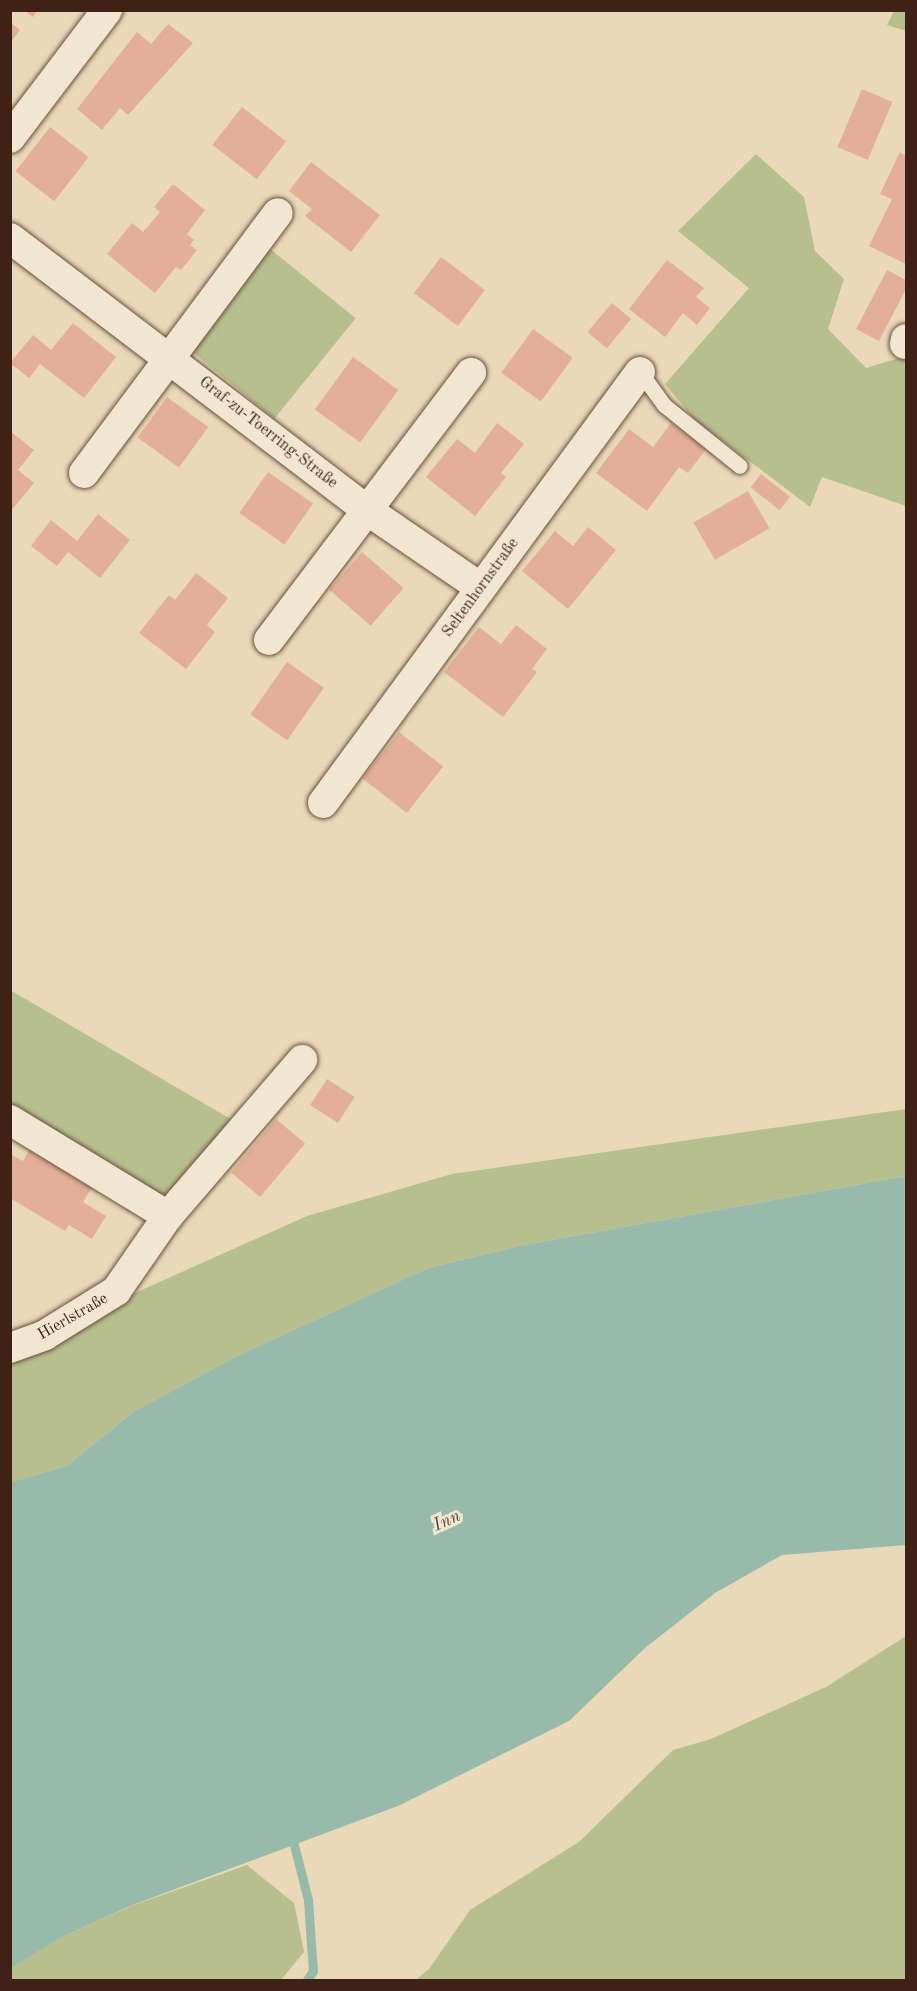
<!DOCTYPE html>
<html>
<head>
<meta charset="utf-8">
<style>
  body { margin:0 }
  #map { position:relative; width:917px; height:1991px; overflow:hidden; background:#e9d9b8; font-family:"Old Standard TT",serif }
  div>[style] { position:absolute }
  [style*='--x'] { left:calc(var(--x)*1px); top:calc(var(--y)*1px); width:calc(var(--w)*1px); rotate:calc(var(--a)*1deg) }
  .green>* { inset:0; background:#b8bf8e; transform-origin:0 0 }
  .water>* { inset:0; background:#98baab }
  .stream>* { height:9px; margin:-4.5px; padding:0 4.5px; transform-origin:4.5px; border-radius:4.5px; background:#98baab }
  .building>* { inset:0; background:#e4af99; transform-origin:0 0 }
  .roads { filter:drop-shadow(0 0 2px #6a4f3e) drop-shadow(0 0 2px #6a4f3e) }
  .service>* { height:15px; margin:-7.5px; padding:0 7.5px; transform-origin:7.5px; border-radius:7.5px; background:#f1e6d1 }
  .minor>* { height:30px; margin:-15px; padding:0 15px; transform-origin:15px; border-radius:15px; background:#f1e6d1 }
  span { translate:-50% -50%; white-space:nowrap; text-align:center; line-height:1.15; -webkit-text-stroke:6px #f1e6d1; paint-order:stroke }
  .street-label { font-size:16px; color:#402116 }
  .water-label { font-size:18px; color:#56473b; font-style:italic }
  .frame { position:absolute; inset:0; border:12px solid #402116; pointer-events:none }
</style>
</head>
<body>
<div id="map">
  <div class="green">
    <i style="clip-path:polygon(894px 11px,906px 11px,906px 31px,887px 25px)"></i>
    <i style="clip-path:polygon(756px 154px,804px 197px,815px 251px,844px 279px,828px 329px,866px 368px,906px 356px,906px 506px,822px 477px,810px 507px,694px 419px,665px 384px,749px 288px,678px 231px)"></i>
    <i style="left:264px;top:244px;width:118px;height:129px;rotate:39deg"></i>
    <i style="clip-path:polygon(10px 990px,234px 1121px,167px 1210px,11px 1107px)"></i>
    <i style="clip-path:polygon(906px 1109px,906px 1176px,524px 1245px,428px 1268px,235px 1357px,133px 1412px,67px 1466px,11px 1482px,11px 1361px,83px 1329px,112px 1312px,126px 1297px,307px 1216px,452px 1174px)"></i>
    <i style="clip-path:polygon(906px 1636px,906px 1980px,416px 1980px,429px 1969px,470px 1910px,579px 1842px,673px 1750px,711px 1739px,826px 1687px)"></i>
    <i style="clip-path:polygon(247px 1865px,294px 1903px,304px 1952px,281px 1980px,11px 1980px,10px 1968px,60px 1938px,131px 1906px)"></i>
  </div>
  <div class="water">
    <i style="clip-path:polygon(906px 1176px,906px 1545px,782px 1555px,715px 1593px,645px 1648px,569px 1721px,398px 1806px,130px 1906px,60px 1938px,11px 1968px,11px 1482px,67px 1466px,133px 1412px,235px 1357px,428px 1268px,524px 1245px)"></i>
  </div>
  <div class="stream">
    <i style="--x:292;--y:1837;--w:65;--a:75.7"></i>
    <i style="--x:308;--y:1900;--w:71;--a:86"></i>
    <i style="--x:313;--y:1971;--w:11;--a:124"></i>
  </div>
  <div class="building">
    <i style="clip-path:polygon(24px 10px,38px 10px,33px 17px)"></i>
    <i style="clip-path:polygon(10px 22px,20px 30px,10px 43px)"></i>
    <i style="clip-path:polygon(168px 24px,193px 43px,128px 115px,120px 108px,102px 130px,77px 109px,137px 32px,151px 44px)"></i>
    <i style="left:862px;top:89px;width:33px;height:63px;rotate:23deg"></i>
    <i style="left:242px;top:107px;width:56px;height:48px;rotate:38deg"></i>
    <i style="left:50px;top:127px;width:49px;height:56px;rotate:38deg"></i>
    <i style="clip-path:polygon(900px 152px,906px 156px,906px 264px,869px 246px,892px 199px,880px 194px)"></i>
    <i style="clip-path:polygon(311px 162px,380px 215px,351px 252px,305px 216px,312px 209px,289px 191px)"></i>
    <i style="clip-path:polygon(173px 184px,205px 210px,187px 234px,194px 240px,190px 245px,197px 250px,181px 270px,176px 267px,155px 293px,107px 254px,132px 223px,143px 232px,160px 212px,154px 207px)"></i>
    <i style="left:441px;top:257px;width:55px;height:45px;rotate:37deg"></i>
    <i style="clip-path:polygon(667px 260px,704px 288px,696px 297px,710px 308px,697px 325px,683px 313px,665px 337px,629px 309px)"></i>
    <i style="clip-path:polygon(887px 270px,906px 280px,906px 289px,879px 341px,856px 329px)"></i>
    <i style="left:612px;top:303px;width:25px;height:38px;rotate:40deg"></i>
    <i style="clip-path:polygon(73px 323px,116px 357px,84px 398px,40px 364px,29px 378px,10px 363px,33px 335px,51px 350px)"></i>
    <i style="left:533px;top:329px;width:49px;height:54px;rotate:36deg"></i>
    <i style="left:353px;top:357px;width:56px;height:65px;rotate:36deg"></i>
    <i style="left:167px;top:397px;width:51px;height:50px;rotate:36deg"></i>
    <i style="clip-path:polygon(497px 423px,524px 444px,501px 473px,506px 477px,475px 516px,426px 477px,457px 439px,475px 453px)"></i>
    <i style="clip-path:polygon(671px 423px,706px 449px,688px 473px,679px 467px,647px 511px,596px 473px,629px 429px,653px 447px)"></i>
    <i style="clip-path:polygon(10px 431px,34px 450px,18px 470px,34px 483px,10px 512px)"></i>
    <i style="left:268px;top:472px;width:55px;height:50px;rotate:35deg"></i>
    <i style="left:761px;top:474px;width:37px;height:17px;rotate:38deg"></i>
    <i style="left:748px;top:491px;width:43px;height:63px;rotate:60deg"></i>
    <i style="clip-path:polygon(98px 514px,130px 540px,100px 578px,68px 552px,57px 566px,31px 546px,51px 520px,77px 541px)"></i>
    <i style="clip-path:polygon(588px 527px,616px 550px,568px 609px,522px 571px,555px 531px,573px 546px)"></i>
    <i style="left:362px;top:552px;width:55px;height:50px;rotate:41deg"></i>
    <i style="clip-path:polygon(196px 573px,228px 598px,207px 625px,215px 632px,186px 669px,139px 633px,169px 595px,175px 600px)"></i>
    <i style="clip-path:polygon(516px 625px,547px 649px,532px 669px,537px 672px,503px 717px,444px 672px,479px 627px,501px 644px)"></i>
    <i style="left:287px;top:662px;width:45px;height:64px;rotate:35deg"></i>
    <i style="left:399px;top:732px;width:56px;height:59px;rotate:38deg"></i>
    <i style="left:327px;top:1079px;width:33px;height:31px;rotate:33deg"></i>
    <i style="left:276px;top:1119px;width:38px;height:70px;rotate:40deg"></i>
    <i style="clip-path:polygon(32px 1146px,94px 1184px,83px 1202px,106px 1216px,92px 1239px,69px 1225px,65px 1231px,10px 1198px,10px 1154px,23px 1161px)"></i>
  </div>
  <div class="roads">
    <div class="service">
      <i style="--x:640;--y:372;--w:41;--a:54"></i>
      <i style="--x:664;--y:405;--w:97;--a:38.8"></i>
    </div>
    <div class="minor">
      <i style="--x:10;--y:138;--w:161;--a:-52.8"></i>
      <i style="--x:10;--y:238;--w:449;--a:37.3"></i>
      <i style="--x:367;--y:510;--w:138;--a:34.4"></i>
      <i style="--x:905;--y:344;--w:5;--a:-79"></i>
      <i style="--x:84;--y:473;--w:324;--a:-53.3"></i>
      <i style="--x:269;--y:640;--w:335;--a:-52.9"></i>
      <i style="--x:323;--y:803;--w:535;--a:-53.67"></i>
      <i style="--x:10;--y:1120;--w:185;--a:31.3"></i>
      <i style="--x:10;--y:1348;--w:37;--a:-20"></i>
      <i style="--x:45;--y:1335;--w:84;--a:-31.8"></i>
      <i style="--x:116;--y:1291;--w:91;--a:-55.3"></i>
      <i style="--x:168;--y:1216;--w:206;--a:-49.3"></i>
    </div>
  </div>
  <div class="street-label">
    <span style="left:268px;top:433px;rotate:38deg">Graf-zu-Toerring-Straße</span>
    <span style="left:481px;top:588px;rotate:-54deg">Seltenhornstraße</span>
    <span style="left:73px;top:1317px;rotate:-30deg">Hierlstraße</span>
  </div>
  <div class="water-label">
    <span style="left:447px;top:1521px;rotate:-25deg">Inn</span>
  </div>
  <div class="frame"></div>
</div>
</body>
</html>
